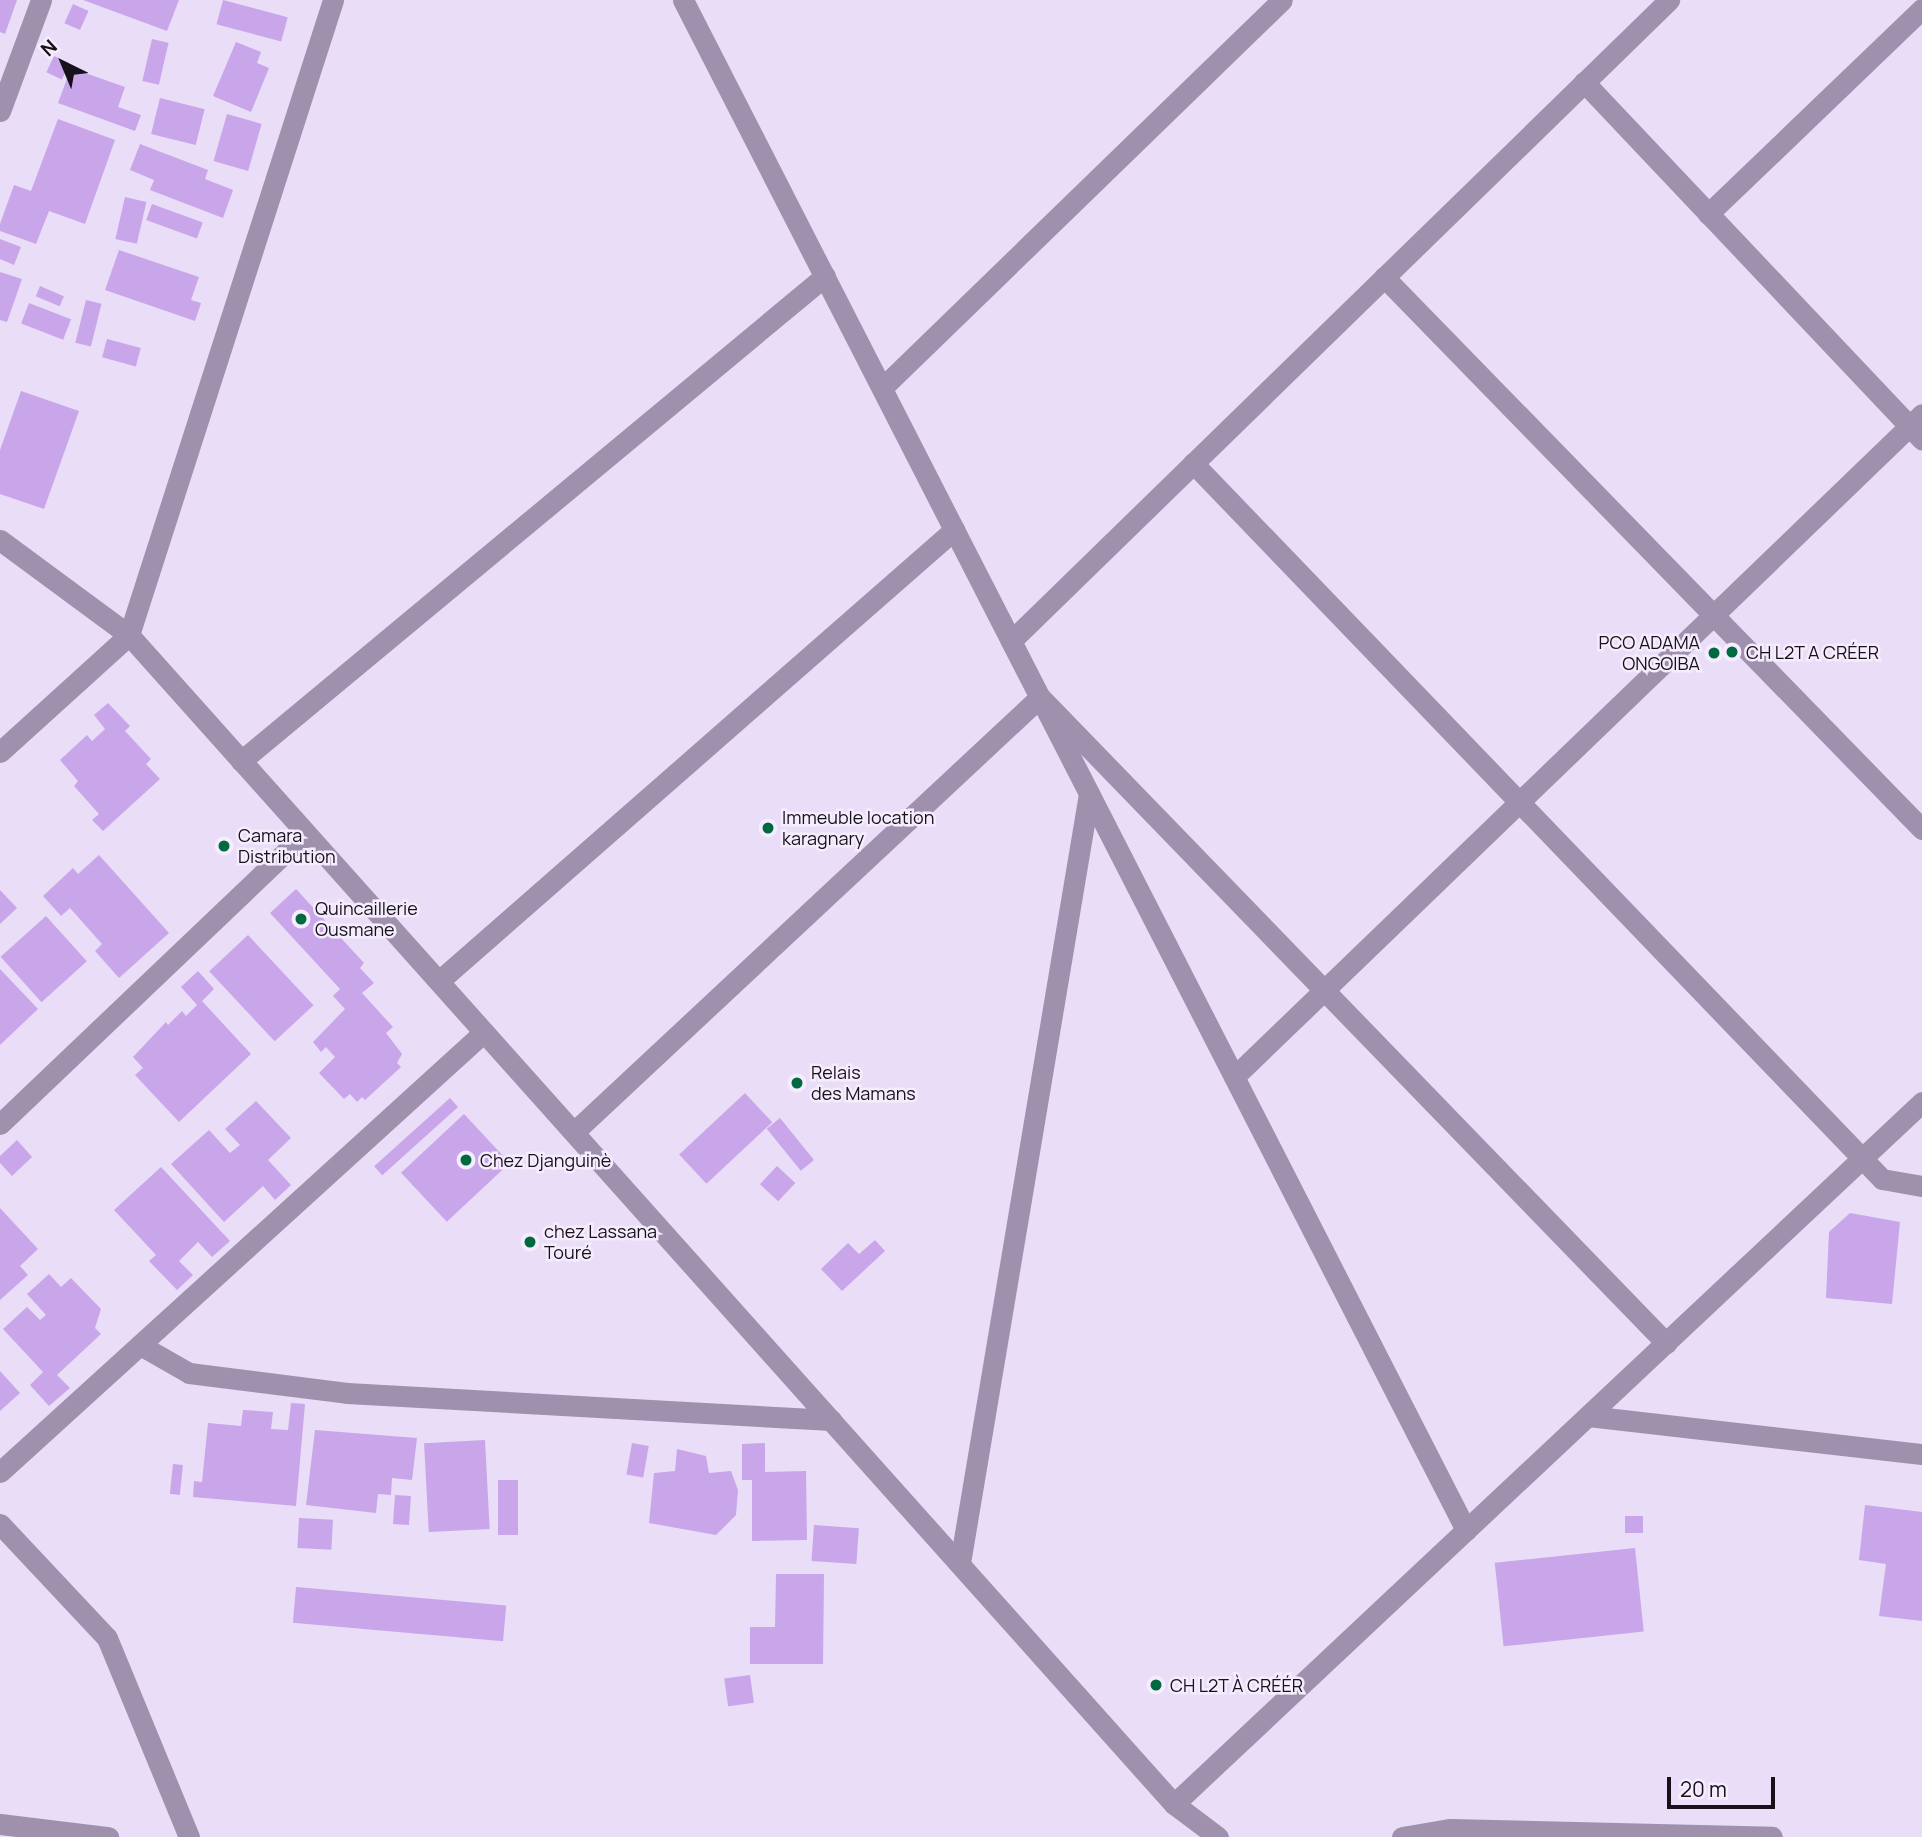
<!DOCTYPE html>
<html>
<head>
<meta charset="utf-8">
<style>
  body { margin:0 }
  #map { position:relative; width:1922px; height:1837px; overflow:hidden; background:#eaddf8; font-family:Manrope,sans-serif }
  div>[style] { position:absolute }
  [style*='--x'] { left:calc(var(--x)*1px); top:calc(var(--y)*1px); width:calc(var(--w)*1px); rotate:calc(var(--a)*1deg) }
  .building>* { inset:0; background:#c8a6e9; transform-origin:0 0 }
  .minor>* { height:21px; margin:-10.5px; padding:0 10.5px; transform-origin:10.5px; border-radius:10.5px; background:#9f91ae }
  .dots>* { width:19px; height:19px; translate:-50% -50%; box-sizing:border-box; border:4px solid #f5edfd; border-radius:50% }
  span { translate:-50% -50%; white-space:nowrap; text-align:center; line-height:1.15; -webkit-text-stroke:5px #f5edfd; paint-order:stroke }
  .poi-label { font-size:18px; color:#16111a }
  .right { translate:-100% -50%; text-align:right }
  .left { translate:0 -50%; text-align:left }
  .north { position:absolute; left:28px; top:28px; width:70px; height:70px; -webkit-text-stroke:5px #f5edfd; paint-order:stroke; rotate:317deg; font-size:19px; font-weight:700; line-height:28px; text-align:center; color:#16111a }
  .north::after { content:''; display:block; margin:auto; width:24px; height:32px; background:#16111a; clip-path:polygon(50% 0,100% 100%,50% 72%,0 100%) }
  .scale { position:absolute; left:1667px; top:1777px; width:108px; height:32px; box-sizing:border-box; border:4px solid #16111a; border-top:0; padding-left:9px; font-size:21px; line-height:24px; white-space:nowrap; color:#16111a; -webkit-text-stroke:5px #f5edfd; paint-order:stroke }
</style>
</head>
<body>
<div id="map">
  <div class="building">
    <i style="clip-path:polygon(0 0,17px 0,5px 34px,0 32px)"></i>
    <i style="clip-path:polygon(83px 0,179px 0,167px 31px)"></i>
    <i style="left:223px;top:0;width:67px;height:25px;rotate:15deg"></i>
    <i style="left:73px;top:4px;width:17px;height:21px;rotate:24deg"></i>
    <i style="left:152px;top:39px;width:17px;height:43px;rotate:13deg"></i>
    <i style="clip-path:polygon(236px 42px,261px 52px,257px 63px,269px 68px,251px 112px,213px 96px)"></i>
    <i style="left:54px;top:56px;width:17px;height:18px;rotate:25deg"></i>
    <i style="clip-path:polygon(71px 68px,125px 87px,118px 107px,141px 115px,135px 131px,58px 103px)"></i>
    <i style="left:160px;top:98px;width:46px;height:37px;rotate:14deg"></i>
    <i style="left:227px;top:114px;width:36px;height:49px;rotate:16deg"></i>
    <i style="clip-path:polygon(58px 119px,115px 140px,85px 224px,49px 211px,36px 244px,0 231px,0 224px,14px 185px,31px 191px)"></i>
    <i style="clip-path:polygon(140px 144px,208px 170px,205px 179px,233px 190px,223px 218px,150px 190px,154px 180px,130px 170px)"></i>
    <i style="left:125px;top:197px;width:22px;height:43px;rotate:13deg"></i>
    <i style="left:152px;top:204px;width:54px;height:17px;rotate:20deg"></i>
    <i style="clip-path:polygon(0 239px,21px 247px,14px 265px,0 259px)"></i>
    <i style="clip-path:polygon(119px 250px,199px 277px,191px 300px,201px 303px,195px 321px,105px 290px)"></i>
    <i style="clip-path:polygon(0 272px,22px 279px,7px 322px,0 320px)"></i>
    <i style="left:40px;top:286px;width:26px;height:11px;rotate:23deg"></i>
    <i style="left:86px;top:300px;width:16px;height:44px;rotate:14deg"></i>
    <i style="left:29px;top:303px;width:45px;height:22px;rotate:21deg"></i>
    <i style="left:107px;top:339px;width:35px;height:19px;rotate:15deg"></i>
    <i style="clip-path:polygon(21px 391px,79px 411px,44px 509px,0 494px,0 450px)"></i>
    <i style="clip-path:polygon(108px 703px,130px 726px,125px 731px,151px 759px,146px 764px,160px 779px,103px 831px,92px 820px,99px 814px,74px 786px,78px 781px,60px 760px,87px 735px,92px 741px,105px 729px,94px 715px)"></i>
    <i style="clip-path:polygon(99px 855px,169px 933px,119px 978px,95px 951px,102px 944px,70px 908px,61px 916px,43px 896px,73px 868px,78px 874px)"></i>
    <i style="clip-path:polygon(296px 889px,364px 963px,360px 968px,374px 983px,362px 993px,393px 1027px,386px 1033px,402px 1054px,397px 1063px,401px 1067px,365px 1100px,362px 1097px,357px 1102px,350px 1094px,344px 1099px,319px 1073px,335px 1057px,326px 1047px,321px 1052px,313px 1042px,345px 1009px,333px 996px,340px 989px,270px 913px)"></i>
    <i style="clip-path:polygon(0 890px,17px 908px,0 924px)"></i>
    <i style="left:46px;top:916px;width:61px;height:61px;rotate:48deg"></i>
    <i style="left:248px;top:935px;width:96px;height:53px;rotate:47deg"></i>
    <i style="clip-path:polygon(0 969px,38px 1009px,0 1045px)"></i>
    <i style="clip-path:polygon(198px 971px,214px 989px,202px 1001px,251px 1054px,179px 1122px,135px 1075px,143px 1068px,133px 1057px,166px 1022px,168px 1025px,182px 1011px,186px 1016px,197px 1005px,181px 987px)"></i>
    <i style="left:745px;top:1093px;width:40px;height:90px;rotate:47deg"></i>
    <i style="left:450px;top:1098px;width:12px;height:102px;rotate:48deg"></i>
    <i style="clip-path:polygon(256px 1101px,291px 1138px,268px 1160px,291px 1185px,275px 1200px,263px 1186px,224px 1222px,171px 1164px,209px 1130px,230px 1153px,240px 1145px,225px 1129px)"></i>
    <i style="left:464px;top:1114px;width:67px;height:86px;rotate:47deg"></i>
    <i style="left:780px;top:1118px;width:54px;height:17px;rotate:51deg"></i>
    <i style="clip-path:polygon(17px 1140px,32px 1157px,12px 1176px,0 1163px,0 1156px)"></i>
    <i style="left:777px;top:1166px;width:25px;height:25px;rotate:43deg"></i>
    <i style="clip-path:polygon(161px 1167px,230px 1241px,212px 1257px,198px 1242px,179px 1261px,193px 1275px,177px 1290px,149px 1261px,156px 1255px,114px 1210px)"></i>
    <i style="clip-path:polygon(0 1208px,38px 1249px,20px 1266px,28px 1275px,0 1300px)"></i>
    <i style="clip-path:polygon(1850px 1213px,1900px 1222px,1892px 1304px,1826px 1298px,1829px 1232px)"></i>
    <i style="clip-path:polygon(875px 1240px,885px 1251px,842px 1291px,821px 1269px,848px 1243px,859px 1254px)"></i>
    <i style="clip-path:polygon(49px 1274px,61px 1287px,71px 1278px,101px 1309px,95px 1328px,101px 1334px,57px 1375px,70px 1388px,49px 1406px,30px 1385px,43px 1372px,3px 1329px,27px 1307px,40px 1320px,46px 1315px,27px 1294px)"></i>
    <i style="clip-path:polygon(0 1371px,20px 1393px,0 1411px)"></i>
    <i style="clip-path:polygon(291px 1403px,305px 1404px,296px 1506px,193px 1497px,194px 1481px,202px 1482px,208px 1423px,241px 1426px,243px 1410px,273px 1412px,271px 1429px,288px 1430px)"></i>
    <i style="clip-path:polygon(315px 1430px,417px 1438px,412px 1480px,392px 1478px,391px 1495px,378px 1494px,376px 1513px,306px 1505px)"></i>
    <i style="left:485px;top:1440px;width:89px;height:61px;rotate:87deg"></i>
    <i style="left:632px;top:1443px;width:17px;height:32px;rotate:10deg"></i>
    <i style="clip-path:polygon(765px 1443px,765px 1472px,806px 1471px,807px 1540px,752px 1541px,752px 1480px,742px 1480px,742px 1444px)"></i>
    <i style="clip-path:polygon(677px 1449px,706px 1456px,709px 1473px,731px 1471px,738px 1490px,736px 1515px,716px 1535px,649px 1523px,654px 1473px,675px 1471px)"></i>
    <i style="left:173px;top:1464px;width:10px;height:30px;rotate:6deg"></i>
    <i style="left:498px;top:1480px;width:20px;height:55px"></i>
    <i style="left:395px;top:1495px;width:16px;height:29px;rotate:4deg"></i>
    <i style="clip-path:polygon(1865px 1505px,1922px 1512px,1922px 1621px,1879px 1616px,1886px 1564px,1859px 1560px)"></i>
    <i style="left:1625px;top:1516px;width:18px;height:17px"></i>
    <i style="left:299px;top:1518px;width:34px;height:30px;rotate:3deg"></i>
    <i style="left:814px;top:1525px;width:45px;height:36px;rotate:4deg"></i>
    <i style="left:1635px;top:1548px;width:84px;height:141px;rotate:84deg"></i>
    <i style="clip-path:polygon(776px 1574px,824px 1574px,823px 1664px,750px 1664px,750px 1627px,775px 1627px)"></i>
    <i style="left:296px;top:1587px;width:211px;height:36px;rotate:5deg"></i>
    <i style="left:750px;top:1675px;width:28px;height:26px;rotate:82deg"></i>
  </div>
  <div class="minor">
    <i style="--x:683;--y:0;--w:1719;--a:62.9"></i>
    <i style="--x:1584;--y:82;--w:492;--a:46.6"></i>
    <i style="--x:0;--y:111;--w:118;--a:-69.7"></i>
    <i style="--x:1708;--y:214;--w:296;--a:-43.8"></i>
    <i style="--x:1384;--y:277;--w:771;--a:45.74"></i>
    <i style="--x:882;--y:388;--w:557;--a:-44.13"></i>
    <i style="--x:1193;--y:463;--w:994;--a:46.1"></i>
    <i style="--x:1882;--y:1179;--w:41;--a:9.9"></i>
    <i style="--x:0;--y:540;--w:160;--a:36.4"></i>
    <i style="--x:129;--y:635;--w:1568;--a:48.21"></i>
    <i style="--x:1174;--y:1804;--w:55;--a:36.9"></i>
    <i style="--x:1011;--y:641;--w:919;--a:-44.25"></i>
    <i style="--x:0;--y:752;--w:174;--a:-42.2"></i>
    <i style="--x:129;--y:635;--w:667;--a:-72.19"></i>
    <i style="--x:241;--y:761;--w:759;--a:-39.71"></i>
    <i style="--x:439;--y:981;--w:685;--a:-41.21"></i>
    <i style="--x:1234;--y:1077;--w:955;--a:-43.94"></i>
    <i style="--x:0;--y:1124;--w:422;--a:-43.6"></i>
    <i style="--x:574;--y:1132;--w:637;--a:-43.03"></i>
    <i style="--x:1040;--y:697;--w:900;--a:45.9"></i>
    <i style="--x:140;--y:1345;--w:56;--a:29.7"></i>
    <i style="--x:189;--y:1373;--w:159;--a:7.2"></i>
    <i style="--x:347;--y:1393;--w:485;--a:3.2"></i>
    <i style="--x:1588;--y:1416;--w:336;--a:6.5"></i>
    <i style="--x:0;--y:1472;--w:654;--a:-42.27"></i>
    <i style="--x:0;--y:1524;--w:156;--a:46.8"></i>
    <i style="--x:107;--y:1638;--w:215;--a:67.6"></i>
    <i style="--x:960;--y:1563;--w:780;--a:-80.48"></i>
    <i style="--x:1174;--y:1804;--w:1026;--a:-43.18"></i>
    <i style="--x:0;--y:1824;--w:109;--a:6.9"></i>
    <i style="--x:1402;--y:1837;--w:49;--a:-9.5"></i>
    <i style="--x:1450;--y:1829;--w:322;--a:1.4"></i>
  </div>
  <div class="dots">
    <i style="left:1732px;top:652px;background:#00693f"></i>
    <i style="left:1714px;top:653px;background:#00693f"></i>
    <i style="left:768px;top:828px;background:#00693f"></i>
    <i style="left:224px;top:846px;background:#00693f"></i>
    <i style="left:301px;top:919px;background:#00693f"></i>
    <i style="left:797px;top:1083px;background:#00693f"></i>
    <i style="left:466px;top:1160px;background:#00693f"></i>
    <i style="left:530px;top:1242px;background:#00693f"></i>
    <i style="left:1156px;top:1685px;background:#00693f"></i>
  </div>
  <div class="poi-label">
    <span class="right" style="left:1700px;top:653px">PCO ADAMA<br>ONGOIBA</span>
    <span class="left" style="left:1746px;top:652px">CH L2T A CRÉER</span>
    <span class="left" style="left:782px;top:828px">Immeuble location<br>karagnary</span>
    <span class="left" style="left:238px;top:846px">Camara<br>Distribution</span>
    <span class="left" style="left:315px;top:919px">Quincaillerie<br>Ousmane</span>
    <span class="left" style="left:811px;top:1083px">Relais<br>des Mamans</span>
    <span class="left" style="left:480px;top:1160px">Chez Djanguinè</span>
    <span class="left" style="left:544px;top:1242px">chez Lassana<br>Touré</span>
    <span class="left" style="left:1170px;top:1685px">CH L2T À CRÉÉR</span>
  </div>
  <div class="north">N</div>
  <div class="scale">20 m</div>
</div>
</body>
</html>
